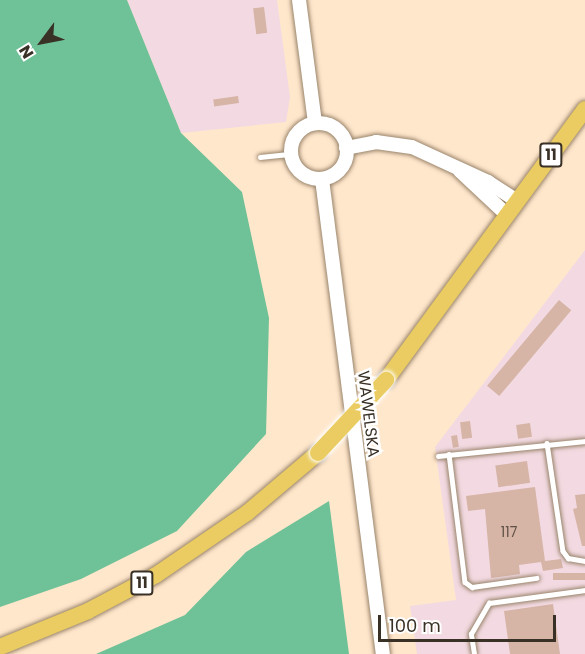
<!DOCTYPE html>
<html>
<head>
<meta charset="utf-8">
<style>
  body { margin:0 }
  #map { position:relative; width:585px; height:654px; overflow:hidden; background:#ffe7cc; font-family:Poppins,sans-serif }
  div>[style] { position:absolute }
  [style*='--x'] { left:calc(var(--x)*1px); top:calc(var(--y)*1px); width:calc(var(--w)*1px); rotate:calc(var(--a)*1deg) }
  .industrial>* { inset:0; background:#f3dae2 }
  .forest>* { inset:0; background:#6fc197 }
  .building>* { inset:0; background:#d6b4a6; transform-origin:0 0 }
  .roads { filter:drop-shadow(0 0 2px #99846b) drop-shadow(0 0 2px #99846b) }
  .lane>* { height:4.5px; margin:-2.25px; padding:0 2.25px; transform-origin:2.25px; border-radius:2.25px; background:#fff }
  .secondary>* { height:14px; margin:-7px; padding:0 7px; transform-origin:7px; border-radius:7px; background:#fff }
  .secondary>.ring { margin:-7px; padding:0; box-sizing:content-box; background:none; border:14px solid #fff; border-radius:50% }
  .highway>* { height:16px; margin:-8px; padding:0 8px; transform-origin:8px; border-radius:8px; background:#eacc62 }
  .bridges { filter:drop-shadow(0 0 2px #fff) drop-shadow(0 0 2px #fff) }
  .highway-bridge>* { height:16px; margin:-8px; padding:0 8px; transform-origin:8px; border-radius:8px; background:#eacc62 }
  span { translate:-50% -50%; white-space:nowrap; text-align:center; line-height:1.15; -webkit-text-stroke:5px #fff; paint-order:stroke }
  .number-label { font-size:14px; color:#605146 }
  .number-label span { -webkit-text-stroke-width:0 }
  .shield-label span { padding:2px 4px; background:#fff; border:2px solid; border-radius:4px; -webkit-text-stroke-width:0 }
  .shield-label { font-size:15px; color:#393026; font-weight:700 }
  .street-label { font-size:16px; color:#393026 }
  .north { position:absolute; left:12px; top:12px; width:60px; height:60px; -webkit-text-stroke:4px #fff; paint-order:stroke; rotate:238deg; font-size:16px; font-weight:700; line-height:24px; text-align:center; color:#393026 }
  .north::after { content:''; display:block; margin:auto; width:21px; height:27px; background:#393026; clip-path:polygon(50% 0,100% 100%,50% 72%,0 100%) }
  .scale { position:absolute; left:378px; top:615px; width:178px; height:27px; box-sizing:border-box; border:3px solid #393026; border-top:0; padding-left:8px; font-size:18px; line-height:21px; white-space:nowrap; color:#393026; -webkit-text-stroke:4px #fff; paint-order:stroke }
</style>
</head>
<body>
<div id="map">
  <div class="industrial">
    <i style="clip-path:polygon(127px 0,277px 0,290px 97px,286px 122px,181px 133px)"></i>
    <i style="clip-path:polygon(585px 250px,585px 654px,417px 654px,410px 606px,456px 600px,435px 447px)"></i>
  </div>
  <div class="forest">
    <i style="clip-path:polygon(0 0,127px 0,181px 133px,242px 192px,269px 318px,266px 434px,177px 531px,81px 579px,0 607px)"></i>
    <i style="clip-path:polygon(329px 501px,349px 654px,96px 654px,185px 615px,246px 552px)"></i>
  </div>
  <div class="building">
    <i style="left:264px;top:7px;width:26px;height:11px;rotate:83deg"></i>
    <i style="left:238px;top:96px;width:7px;height:25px;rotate:82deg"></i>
    <i style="left:559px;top:300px;width:16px;height:112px;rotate:40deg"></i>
    <i style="left:470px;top:421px;width:17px;height:10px;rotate:83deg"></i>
    <i style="left:530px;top:423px;width:14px;height:14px;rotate:82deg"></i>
    <i style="left:457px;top:435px;width:12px;height:6px;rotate:81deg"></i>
    <i style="left:527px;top:461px;width:22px;height:32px;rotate:82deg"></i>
    <i style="clip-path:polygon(535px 487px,545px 561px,561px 559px,563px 568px,543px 571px,541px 562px,519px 565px,520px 574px,491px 578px,485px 509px,468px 511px,466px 496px)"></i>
    <i style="clip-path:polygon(585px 494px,585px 546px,582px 546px,573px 509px,577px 508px,575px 495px)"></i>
    <i style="left:585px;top:573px;width:7px;height:32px;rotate:90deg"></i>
    <i style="clip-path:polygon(553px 604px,560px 654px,510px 654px,504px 611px)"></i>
  </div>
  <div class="roads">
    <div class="lane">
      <i style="--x:260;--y:157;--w:31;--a:-6"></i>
      <i style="--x:547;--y:443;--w:109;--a:81.6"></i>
      <i style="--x:563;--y:551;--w:9;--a:54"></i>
      <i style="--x:568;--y:558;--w:17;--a:10"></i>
      <i style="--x:449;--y:454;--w:129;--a:82.9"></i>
      <i style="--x:465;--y:582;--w:9;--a:36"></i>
      <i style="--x:472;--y:587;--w:65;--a:-8"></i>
      <i style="--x:438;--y:456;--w:148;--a:-5.8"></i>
      <i style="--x:474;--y:654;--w:20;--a:-99"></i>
      <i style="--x:471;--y:634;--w:36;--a:-60"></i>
      <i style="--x:489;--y:603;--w:97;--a:-7.7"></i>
    </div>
    <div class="secondary">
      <i style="--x:299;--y:0;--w:124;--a:82.6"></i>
      <i class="ring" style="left:291px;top:123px;width:42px;height:42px"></i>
      <i style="--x:346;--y:148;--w:31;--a:-11"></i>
      <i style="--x:376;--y:142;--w:36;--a:8"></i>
      <i style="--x:412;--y:147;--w:84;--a:24.7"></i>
      <i style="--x:488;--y:182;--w:35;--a:33"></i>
      <i style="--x:460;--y:171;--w:64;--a:43.1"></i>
      <i style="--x:322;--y:179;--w:479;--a:82.7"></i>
    </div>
    <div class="highway">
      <i style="--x:386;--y:380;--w:336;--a:-53.7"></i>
      <i style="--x:0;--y:647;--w:95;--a:-22.2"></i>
      <i style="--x:88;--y:611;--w:77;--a:-27.9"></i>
      <i style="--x:156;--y:575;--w:110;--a:-34.3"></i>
      <i style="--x:247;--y:513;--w:93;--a:-40.2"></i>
    </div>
  </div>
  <div class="bridges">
    <div class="highway-bridge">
      <i style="--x:318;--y:453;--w:100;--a:-47"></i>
    </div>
  </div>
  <div class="number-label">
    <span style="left:509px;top:532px">117</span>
  </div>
  <div class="shield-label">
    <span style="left:551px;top:155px">11</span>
    <span style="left:142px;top:583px">11</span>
  </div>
  <div class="street-label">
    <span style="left:368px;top:414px;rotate:83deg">WAWELSKA</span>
  </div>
  <div class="north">N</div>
  <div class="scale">100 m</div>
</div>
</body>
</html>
